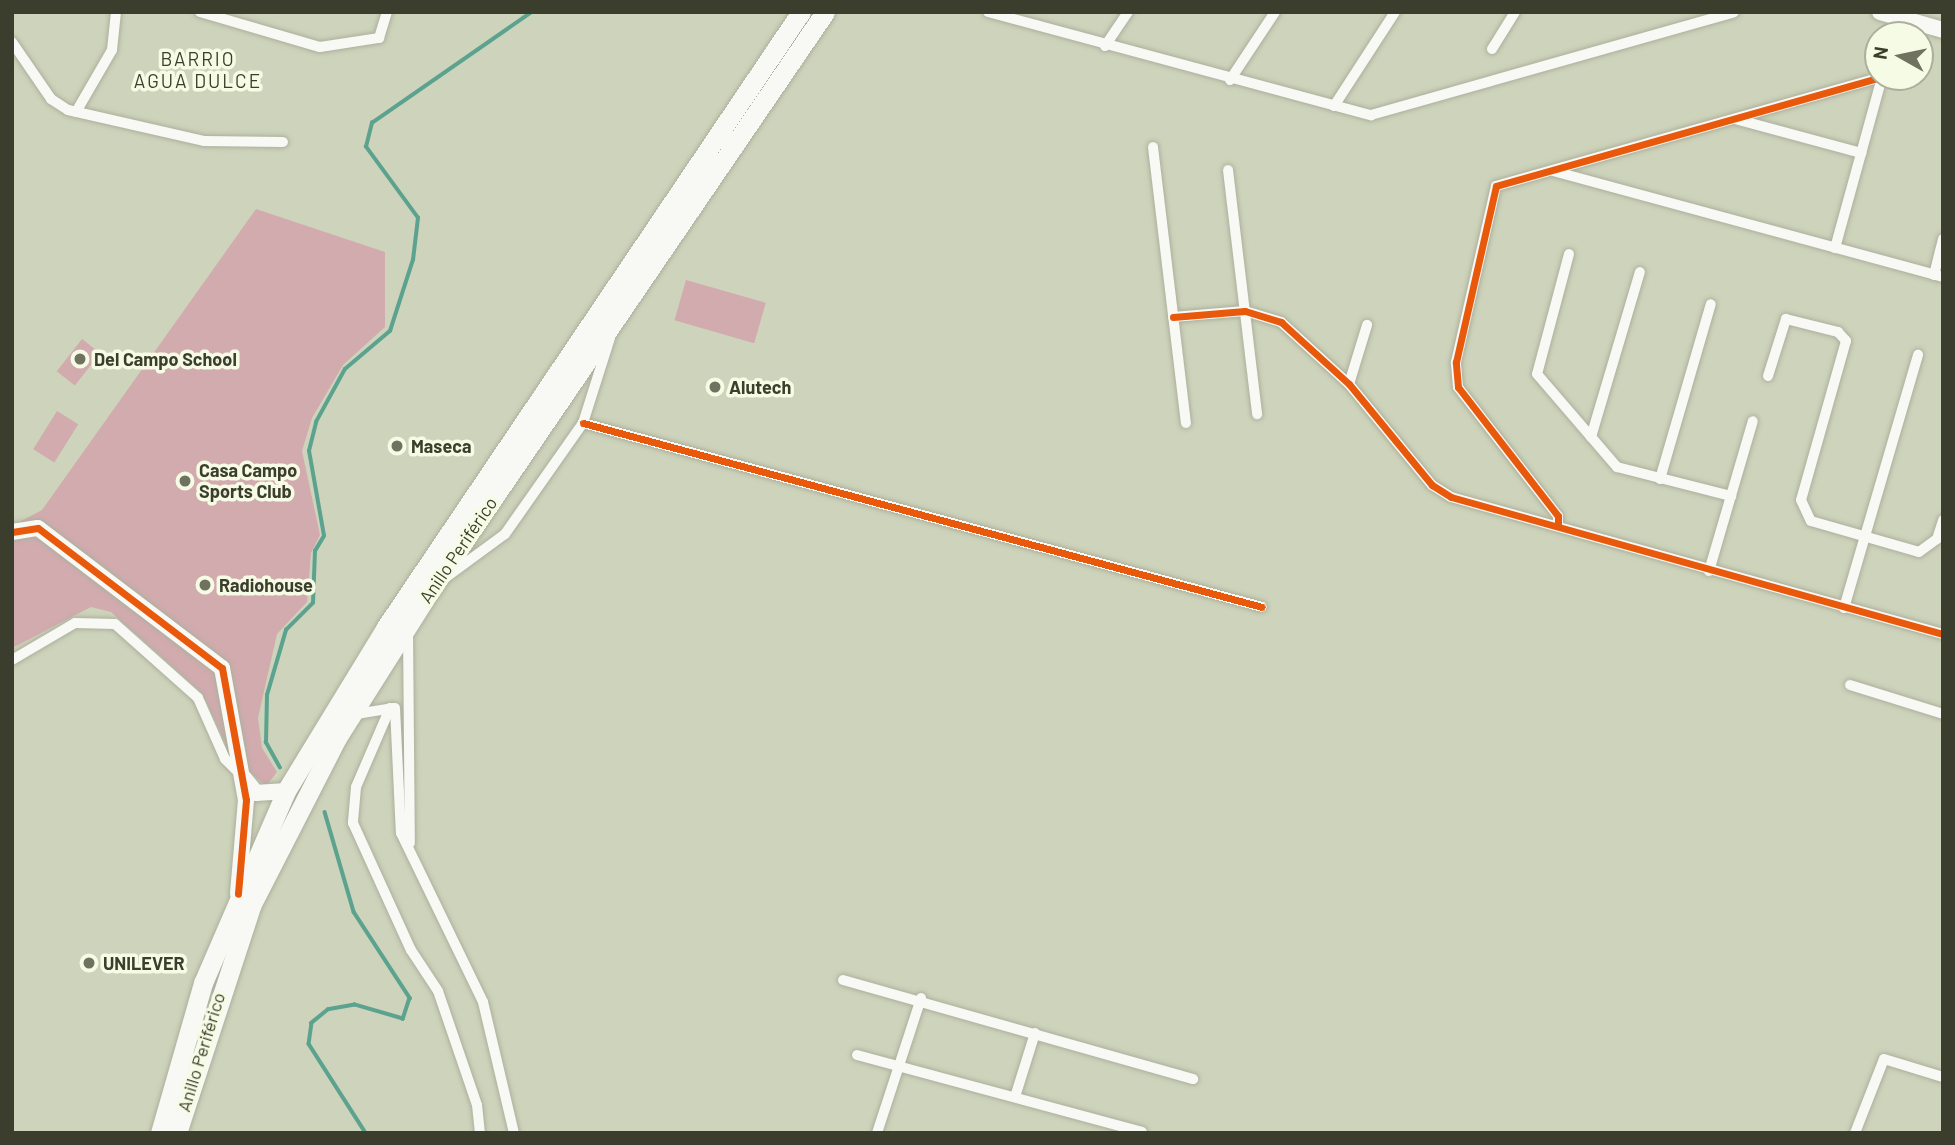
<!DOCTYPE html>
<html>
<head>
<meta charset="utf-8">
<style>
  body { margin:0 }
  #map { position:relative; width:1955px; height:1145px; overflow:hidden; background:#ced3bb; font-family:Barlow,sans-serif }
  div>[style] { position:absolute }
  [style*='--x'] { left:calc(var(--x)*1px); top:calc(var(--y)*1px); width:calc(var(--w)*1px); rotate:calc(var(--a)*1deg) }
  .green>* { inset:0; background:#d2abaf; transform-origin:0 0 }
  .stream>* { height:3.5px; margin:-1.75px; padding:0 1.75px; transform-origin:1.75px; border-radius:1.75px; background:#5ba38e }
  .roads { filter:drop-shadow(0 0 2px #acb09d) drop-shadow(0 0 2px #acb09d) }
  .street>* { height:10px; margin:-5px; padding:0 5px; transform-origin:5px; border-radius:5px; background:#f8f8f5 }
  .secondary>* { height:16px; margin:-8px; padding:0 8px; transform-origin:8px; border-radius:8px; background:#f8f8f5 }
  .highway>* { height:19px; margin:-9.5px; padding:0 9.5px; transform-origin:9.5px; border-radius:9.5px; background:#f8f8f5 }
  .cycleway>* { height:7px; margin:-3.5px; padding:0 3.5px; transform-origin:3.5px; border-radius:3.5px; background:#e8590c }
  .dots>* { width:19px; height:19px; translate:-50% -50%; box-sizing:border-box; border:4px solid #f6fbe5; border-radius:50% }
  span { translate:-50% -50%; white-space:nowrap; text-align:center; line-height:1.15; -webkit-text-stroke:7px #f6fbe5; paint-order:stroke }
  .poi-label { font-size:18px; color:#3b3e2c; font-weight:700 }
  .left { translate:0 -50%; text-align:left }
  .street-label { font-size:18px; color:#3b3e2c }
  .neighbourhood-label { font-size:19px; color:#3b3e2c; letter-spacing:2px }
  .frame { position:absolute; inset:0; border:14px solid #3b3e2c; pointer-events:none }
  .north { position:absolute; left:1864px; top:21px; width:70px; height:70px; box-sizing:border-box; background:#f6fbe5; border:2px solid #abaf9b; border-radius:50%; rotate:279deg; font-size:19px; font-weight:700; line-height:28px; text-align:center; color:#3b3e2c }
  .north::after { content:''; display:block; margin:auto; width:24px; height:32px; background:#6e725e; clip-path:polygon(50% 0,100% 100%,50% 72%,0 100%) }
</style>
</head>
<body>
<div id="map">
  <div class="green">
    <i style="clip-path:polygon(256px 209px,385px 252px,385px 327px,343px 365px,312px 418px,302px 451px,320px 535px,311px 553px,307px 602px,277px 634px,258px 718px,262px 748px,277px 772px,266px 786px,232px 757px,202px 693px,111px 612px,91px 607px,12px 648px,12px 526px,42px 510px)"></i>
    <i style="left:686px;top:280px;width:83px;height:42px;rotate:16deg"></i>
    <i style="left:82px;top:339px;width:23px;height:41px;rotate:38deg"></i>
    <i style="left:57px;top:411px;width:25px;height:45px;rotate:32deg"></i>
  </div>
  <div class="stream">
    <i style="--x:280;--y:768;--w:29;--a:-119"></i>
    <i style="--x:266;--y:743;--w:48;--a:-88.8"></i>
    <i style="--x:267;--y:695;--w:68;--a:-73.7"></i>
    <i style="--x:286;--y:630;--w:38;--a:-45"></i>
    <i style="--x:313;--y:603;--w:52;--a:-87.8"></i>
    <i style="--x:315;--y:551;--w:17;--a:-59"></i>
    <i style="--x:324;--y:536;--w:86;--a:-100"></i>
    <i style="--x:309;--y:451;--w:30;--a:-76"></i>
    <i style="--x:316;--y:422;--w:60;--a:-61.3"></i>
    <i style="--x:345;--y:369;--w:59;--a:-40.2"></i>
    <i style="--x:390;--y:331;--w:75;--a:-72.1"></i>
    <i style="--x:413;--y:260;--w:42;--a:-83.2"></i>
    <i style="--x:418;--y:218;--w:88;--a:-126.2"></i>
    <i style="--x:366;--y:147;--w:25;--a:-76"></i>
    <i style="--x:372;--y:123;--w:195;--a:-34.8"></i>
    <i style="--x:325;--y:812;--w:104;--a:73.8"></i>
    <i style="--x:354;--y:912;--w:103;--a:56.9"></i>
    <i style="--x:410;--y:998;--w:22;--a:108"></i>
    <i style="--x:403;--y:1019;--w:50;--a:-163.7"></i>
    <i style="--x:355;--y:1005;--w:27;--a:170"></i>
    <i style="--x:328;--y:1010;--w:21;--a:141"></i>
    <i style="--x:312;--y:1023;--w:21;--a:98"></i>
    <i style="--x:309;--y:1044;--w:106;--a:57.4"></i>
  </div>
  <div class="roads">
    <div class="street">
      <i style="--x:200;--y:12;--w:125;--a:16.3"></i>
      <i style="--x:320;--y:47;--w:60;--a:-8.7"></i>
      <i style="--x:379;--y:38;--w:27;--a:-73"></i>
      <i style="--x:988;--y:12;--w:397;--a:15.1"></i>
      <i style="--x:1371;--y:115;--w:377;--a:-15.8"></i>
      <i style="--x:1893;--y:35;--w:18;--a:-74"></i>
      <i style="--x:12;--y:42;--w:69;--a:55.6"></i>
      <i style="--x:51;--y:99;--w:20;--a:33"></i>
      <i style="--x:68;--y:110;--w:139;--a:12.8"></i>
      <i style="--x:204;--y:141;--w:79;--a:0.7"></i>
      <i style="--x:1105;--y:46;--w:41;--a:-55.9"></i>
      <i style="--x:1492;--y:49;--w:44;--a:-58.1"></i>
      <i style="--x:1230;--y:80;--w:82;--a:-56.5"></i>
      <i style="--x:1334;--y:106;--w:112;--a:-57"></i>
      <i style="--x:76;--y:112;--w:72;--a:-59.9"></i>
      <i style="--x:112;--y:50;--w:38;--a:-84"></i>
      <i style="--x:1735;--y:119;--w:131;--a:15.1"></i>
      <i style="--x:1153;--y:147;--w:278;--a:83.2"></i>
      <i style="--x:1228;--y:170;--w:246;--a:83.2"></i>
      <i style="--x:1553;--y:171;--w:404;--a:15.2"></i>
      <i style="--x:1835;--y:248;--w:177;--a:-74.6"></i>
      <i style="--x:1569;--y:254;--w:124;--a:104.9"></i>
      <i style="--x:1537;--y:374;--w:123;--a:49.3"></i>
      <i style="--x:1617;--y:467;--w:118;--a:14.3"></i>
      <i style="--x:1934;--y:275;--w:37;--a:-76"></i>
      <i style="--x:1173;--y:317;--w:72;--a:-4.8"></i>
      <i style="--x:1245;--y:311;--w:38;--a:17"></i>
      <i style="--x:1281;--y:322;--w:92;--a:42.4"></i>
      <i style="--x:1349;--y:384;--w:131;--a:50.6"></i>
      <i style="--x:1432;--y:485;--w:22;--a:32"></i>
      <i style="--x:1451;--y:497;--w:511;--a:15.56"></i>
      <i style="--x:1768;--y:376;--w:60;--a:-72.5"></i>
      <i style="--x:1786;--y:319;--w:54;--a:14"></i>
      <i style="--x:1838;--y:332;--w:12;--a:48"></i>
      <i style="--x:1846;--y:341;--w:165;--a:105.8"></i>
      <i style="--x:1801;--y:500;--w:23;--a:65"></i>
      <i style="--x:1811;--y:521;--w:112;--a:16"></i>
      <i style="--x:1919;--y:552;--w:22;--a:-36"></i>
      <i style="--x:1937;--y:539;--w:20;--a:-72"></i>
      <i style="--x:1349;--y:384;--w:62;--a:-73"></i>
      <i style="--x:583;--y:423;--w:703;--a:15.16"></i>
      <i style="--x:1591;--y:437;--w:172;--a:-73.5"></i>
      <i style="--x:1660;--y:479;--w:182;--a:-73.8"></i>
      <i style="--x:1558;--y:526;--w:10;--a:-90"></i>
      <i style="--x:1558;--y:516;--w:163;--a:-127.8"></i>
      <i style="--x:1458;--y:387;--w:25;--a:-95"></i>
      <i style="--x:1456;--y:362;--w:180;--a:-77.2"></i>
      <i style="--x:1496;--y:186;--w:401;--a:-15.8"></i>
      <i style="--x:1709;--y:571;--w:156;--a:-73.7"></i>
      <i style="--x:445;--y:578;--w:74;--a:-36.3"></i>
      <i style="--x:505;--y:534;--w:136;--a:-54.9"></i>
      <i style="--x:583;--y:423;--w:89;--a:-72.4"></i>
      <i style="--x:1844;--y:608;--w:264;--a:-73.7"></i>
      <i style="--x:408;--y:630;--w:213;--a:89.5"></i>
      <i style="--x:12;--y:660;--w:73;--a:-30.4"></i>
      <i style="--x:75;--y:623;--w:40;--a:1.4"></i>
      <i style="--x:115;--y:624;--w:111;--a:41.7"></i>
      <i style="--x:198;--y:698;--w:67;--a:66.1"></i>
      <i style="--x:225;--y:759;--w:24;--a:45"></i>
      <i style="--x:1850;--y:685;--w:97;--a:17.3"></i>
      <i style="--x:390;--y:708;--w:86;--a:113.3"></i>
      <i style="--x:356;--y:787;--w:36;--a:95"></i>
      <i style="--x:353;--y:823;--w:140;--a:65.5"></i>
      <i style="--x:411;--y:950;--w:49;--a:56.6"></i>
      <i style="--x:438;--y:991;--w:120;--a:71.1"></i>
      <i style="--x:477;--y:1105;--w:28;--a:84"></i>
      <i style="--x:395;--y:708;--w:125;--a:87.3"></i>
      <i style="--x:401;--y:833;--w:188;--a:64.1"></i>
      <i style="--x:483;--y:1002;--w:135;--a:76.7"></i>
      <i style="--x:356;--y:714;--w:38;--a:-9"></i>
      <i style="--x:843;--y:980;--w:364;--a:15.8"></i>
      <i style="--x:857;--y:1055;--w:295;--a:15.1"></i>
      <i style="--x:1015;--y:1097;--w:67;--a:-72.6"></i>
      <i style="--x:877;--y:1133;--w:142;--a:-71.9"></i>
      <i style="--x:1855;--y:1133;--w:79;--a:-68.6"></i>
      <i style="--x:1884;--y:1059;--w:62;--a:17"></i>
    </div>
    <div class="secondary">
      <i style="--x:1880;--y:12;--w:66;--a:15.9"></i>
      <i style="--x:12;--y:532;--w:26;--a:-9"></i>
      <i style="--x:38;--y:528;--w:231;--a:37.3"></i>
      <i style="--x:222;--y:668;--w:134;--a:79.7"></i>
      <i style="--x:246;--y:800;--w:94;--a:94.9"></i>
      <i style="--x:244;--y:778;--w:19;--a:51"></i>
      <i style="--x:256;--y:793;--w:30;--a:-4"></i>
    </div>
    <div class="highway">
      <i style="--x:160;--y:1133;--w:156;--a:-74"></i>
      <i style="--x:203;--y:983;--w:209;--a:-66.6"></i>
      <i style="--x:286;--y:791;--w:192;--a:-58.6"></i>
      <i style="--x:386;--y:627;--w:742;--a:-55.99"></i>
      <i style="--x:177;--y:1133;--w:239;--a:-71.9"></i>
      <i style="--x:251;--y:906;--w:189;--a:-62.9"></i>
      <i style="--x:337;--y:738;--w:178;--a:-57.7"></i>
      <i style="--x:432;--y:588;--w:697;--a:-55.69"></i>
    </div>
  </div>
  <div class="cycleway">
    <i style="--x:1173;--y:317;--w:72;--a:-4.8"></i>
    <i style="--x:1245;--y:311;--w:38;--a:17"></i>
    <i style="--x:1281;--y:322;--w:92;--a:42.4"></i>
    <i style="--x:1349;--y:384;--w:131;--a:50.6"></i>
    <i style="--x:1432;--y:485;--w:22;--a:32"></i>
    <i style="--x:1451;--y:497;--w:511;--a:15.56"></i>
    <i style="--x:583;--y:423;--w:703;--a:15.16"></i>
    <i style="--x:1558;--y:526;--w:10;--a:-90"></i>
    <i style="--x:1558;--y:516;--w:163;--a:-127.8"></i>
    <i style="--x:1458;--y:387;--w:25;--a:-95"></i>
    <i style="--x:1456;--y:362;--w:180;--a:-77.2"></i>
    <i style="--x:1496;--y:186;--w:401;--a:-15.8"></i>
    <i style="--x:12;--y:532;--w:26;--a:-9"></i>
    <i style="--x:38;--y:528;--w:231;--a:37.3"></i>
    <i style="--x:222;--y:668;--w:134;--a:79.7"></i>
    <i style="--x:246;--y:800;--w:94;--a:94.9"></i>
  </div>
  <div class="dots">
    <i style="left:80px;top:359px;background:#6e725e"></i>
    <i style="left:715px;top:387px;background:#6e725e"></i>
    <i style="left:397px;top:446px;background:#6e725e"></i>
    <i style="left:185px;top:481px;background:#6e725e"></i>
    <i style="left:205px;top:585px;background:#6e725e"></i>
    <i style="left:89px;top:963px;background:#6e725e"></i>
  </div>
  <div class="poi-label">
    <span class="left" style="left:94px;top:359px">Del Campo School</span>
    <span class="left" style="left:729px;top:387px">Alutech</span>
    <span class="left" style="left:411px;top:446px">Maseca</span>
    <span class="left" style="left:199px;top:481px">Casa Campo<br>Sports Club</span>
    <span class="left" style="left:219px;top:585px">Radiohouse</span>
    <span class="left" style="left:103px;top:963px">UNILEVER</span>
  </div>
  <div class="street-label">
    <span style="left:458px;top:550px;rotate:-56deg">Anillo Periférico</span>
    <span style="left:201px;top:1052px;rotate:-73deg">Anillo Periférico</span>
  </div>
  <div class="neighbourhood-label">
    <span style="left:198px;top:70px">BARRIO<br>AGUA DULCE</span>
  </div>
  <div class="frame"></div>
  <div class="north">N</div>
</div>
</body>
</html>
